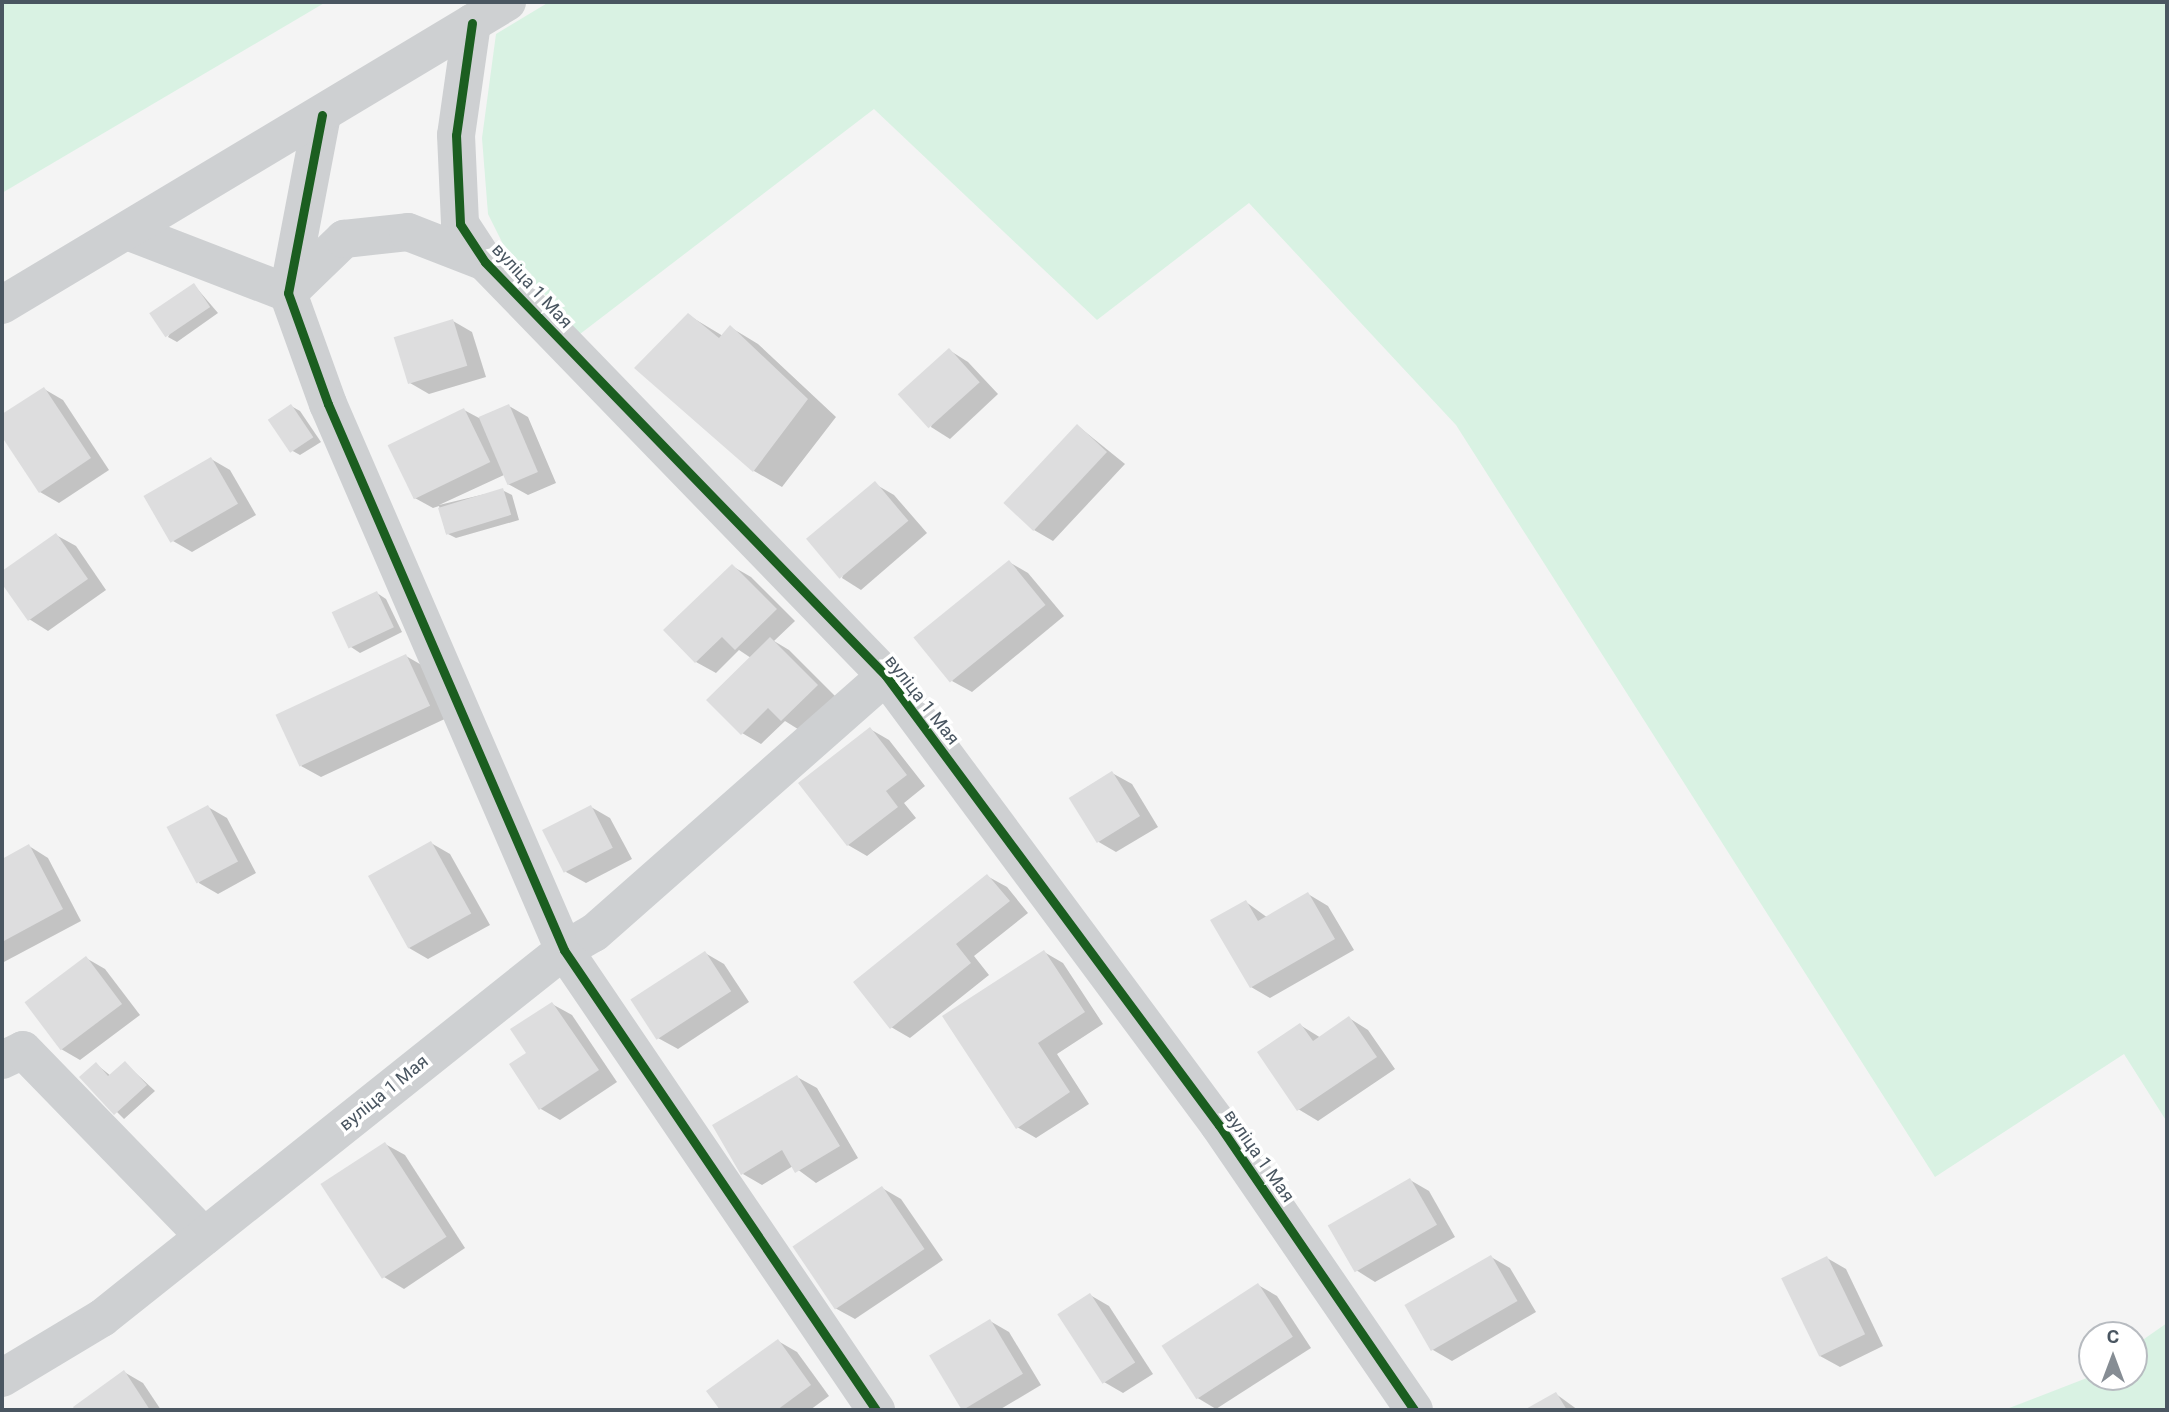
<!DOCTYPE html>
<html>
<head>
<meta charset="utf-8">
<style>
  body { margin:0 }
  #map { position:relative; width:2169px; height:1412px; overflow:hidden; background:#f4f4f4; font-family:Roboto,sans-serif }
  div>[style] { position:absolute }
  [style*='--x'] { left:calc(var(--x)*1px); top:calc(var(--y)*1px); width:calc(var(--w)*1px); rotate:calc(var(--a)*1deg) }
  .green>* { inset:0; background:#d9f2e3 }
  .shadow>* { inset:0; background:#0003 }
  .building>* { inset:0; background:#ddddde; transform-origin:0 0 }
  .minor>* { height:38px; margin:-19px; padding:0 19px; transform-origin:19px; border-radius:19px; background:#ced0d2 }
  .cycleway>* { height:9px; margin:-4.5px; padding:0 4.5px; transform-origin:4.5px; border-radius:4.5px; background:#1b5e20 }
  span { translate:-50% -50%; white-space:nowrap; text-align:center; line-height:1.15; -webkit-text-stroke:7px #fff; paint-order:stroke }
  .street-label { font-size:18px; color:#4a5661 }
  .frame { position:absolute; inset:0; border:4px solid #4a5661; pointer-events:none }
  .north { position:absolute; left:2078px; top:1321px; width:70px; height:70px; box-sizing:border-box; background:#fff; border:2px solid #b7bbc0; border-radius:50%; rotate:0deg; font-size:19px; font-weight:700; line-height:28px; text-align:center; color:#4a5661 }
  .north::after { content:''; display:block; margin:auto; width:24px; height:32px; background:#868d94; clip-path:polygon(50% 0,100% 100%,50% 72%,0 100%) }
</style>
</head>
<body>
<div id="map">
  <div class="green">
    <i style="clip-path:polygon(2px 2px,326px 2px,2px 193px)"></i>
    <i style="clip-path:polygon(549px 2px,2167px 2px,2167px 1122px,2124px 1054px,1935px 1177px,1456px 425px,1249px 203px,1097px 320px,874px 109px,580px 334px,507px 252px,488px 214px,482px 138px,496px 34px)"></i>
    <i style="clip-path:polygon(2167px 1323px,2167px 1410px,2004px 1410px,2092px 1376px,2134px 1377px,2134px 1346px)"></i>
  </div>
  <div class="shadow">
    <i style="clip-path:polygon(194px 285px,218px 313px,177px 342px,168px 337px)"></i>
    <i style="clip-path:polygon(688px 315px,723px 336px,730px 327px,758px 344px,836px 417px,782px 487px,754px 471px)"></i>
    <i style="clip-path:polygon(453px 321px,472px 332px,486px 377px,429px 394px,410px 383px)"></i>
    <i style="clip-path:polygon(949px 350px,968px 362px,998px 394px,950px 439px,931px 427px)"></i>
    <i style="clip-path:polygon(44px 389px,63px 400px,109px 470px,59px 503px,40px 492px,2px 434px,2px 417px)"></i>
    <i style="clip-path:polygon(291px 406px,300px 411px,321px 442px,300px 455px,291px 450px)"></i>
    <i style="clip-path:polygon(509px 406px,528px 417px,556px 483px,528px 495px,508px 484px,504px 475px,439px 505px,502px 490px,512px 495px,519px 520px,456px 538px,446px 533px,439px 506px,433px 508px,413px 497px,464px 410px,479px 418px)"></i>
    <i style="clip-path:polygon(1078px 426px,1125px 464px,1053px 541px,1034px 530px)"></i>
    <i style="clip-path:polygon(211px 459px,230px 470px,256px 515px,192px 552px,173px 541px)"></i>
    <i style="clip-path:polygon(875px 484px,894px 495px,927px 533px,861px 590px,842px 578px)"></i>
    <i style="clip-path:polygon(56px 535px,76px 546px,106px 590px,48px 631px,29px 619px,2px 581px,2px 573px)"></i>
    <i style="clip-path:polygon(1009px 562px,1028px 573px,1064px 616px,972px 692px,952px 681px)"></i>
    <i style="clip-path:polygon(732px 566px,751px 577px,795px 621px,774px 641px,789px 650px,836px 697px,801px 731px,785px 721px,761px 744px,742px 733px,751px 658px,739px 650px,716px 673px,696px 662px,666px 630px)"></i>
    <i style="clip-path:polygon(377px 593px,386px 599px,402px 632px,360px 653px,351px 647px)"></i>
    <i style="clip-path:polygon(406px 656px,425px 667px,449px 717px,321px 777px,301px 766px)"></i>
    <i style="clip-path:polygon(870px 729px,889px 740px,925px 786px,904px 803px,916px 818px,867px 856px,848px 845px)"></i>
    <i style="clip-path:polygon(1112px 773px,1132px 784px,1158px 827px,1116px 852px,1097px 841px)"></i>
    <i style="clip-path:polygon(208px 807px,227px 818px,256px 873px,218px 894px,199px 883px)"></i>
    <i style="clip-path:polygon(591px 807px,610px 818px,632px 859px,586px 883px,566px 872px)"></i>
    <i style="clip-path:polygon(431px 843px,450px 854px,490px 925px,428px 959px,409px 948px)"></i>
    <i style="clip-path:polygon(29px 846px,48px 858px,81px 921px,2px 963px,2px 861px)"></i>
    <i style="clip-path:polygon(987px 876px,1007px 887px,1028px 913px,974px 956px,989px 975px,910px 1038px,891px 1027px)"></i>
    <i style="clip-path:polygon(1308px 894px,1328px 906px,1354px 950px,1270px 998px,1251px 987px,1246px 902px,1268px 918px)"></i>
    <i style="clip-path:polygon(1044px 952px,1063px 963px,1103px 1024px,1057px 1054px,1089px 1104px,1036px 1138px,1017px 1127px)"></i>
    <i style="clip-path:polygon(705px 953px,724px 964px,749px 1002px,678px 1049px,658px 1038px)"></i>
    <i style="clip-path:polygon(86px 958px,105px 969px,140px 1015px,80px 1060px,61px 1049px)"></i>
    <i style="clip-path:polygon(552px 1004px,572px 1015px,617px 1082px,560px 1120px,541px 1109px,528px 1054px)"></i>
    <i style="clip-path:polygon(1349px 1018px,1368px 1030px,1395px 1069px,1318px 1121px,1298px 1109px,1300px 1025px,1321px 1038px)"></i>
    <i style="clip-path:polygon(125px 1063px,155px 1091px,124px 1119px,82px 1077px,96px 1064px,111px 1076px)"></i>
    <i style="clip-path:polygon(797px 1077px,817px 1088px,858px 1158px,816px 1183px,793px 1166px,762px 1185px,743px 1174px)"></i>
    <i style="clip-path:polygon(385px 1144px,405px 1155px,465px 1248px,404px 1289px,384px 1277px)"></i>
    <i style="clip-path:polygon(1410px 1180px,1429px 1191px,1455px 1237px,1375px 1282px,1356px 1270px)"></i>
    <i style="clip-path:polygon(882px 1188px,901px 1199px,943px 1260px,855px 1319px,835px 1308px)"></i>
    <i style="clip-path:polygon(1491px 1257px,1510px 1268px,1536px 1312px,1452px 1361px,1433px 1350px,1408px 1307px)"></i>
    <i style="clip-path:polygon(1827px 1258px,1846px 1269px,1883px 1346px,1840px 1367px,1820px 1356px)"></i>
    <i style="clip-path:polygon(1258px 1285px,1277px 1296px,1311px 1348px,1216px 1409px,1196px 1397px)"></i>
    <i style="clip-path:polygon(1090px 1295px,1109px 1306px,1153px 1374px,1123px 1393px,1104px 1382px)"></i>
    <i style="clip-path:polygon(990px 1321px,1009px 1332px,1041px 1385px,999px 1410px,963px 1410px,931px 1357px)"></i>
    <i style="clip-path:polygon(778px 1341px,797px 1352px,829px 1396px,810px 1410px,722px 1410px,708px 1391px)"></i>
    <i style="clip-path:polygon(124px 1372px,143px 1383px,161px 1410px,77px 1410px)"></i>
    <i style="clip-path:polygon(1556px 1394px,1578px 1410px,1527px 1410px)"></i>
  </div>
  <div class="building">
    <i style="left:194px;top:283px;width:29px;height:54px;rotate:56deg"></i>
    <i style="clip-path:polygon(688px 313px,719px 338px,730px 325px,808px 399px,753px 472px,634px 368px)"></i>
    <i style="left:453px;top:319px;width:49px;height:62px;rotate:73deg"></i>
    <i style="left:949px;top:348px;width:46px;height:69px;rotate:48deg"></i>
    <i style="clip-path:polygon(44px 387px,91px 458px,39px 493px,2px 437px,2px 414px)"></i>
    <i style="left:291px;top:404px;width:40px;height:28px;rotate:56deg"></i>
    <i style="left:509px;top:404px;width:74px;height:33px;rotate:67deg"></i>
    <i style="left:464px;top:408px;width:60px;height:85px;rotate:64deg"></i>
    <i style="left:1077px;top:424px;width:41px;height:108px;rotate:43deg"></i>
    <i style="left:211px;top:457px;width:54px;height:78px;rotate:60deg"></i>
    <i style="left:875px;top:481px;width:52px;height:90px;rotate:50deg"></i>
    <i style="left:503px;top:488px;width:28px;height:68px;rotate:73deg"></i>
    <i style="clip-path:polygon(56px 533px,88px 579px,28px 621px,2px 584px,2px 571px)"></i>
    <i style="left:1009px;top:560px;width:58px;height:123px;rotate:51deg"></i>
    <i style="clip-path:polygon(732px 564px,777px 609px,735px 650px,722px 637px,695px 663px,663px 630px)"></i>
    <i style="left:377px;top:591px;width:40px;height:50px;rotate:65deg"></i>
    <i style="clip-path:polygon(770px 637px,818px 685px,781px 721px,768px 708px,741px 735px,706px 700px)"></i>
    <i style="left:406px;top:654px;width:57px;height:144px;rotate:65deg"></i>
    <i style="clip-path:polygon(870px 727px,907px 775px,886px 791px,898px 807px,847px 846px,798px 783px)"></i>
    <i style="left:1112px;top:771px;width:53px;height:51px;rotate:58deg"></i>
    <i style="left:208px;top:805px;width:64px;height:47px;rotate:62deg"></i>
    <i style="left:591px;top:805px;width:48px;height:55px;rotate:63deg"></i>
    <i style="left:431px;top:841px;width:83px;height:72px;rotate:61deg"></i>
    <i style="clip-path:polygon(29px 844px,63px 909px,2px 942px,2px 859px)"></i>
    <i style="clip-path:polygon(987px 874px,1010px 901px,956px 944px,971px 963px,890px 1029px,853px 982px)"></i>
    <i style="clip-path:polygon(1308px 892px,1335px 939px,1250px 988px,1210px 920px,1246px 900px,1258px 921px)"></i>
    <i style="clip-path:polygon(1044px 950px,1085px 1012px,1038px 1043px,1070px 1092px,1016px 1129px,942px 1016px)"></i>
    <i style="left:705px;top:951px;width:48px;height:89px;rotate:57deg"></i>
    <i style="left:86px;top:956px;width:60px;height:77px;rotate:53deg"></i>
    <i style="clip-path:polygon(552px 1002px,599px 1070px,539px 1110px,509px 1064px,526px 1053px,510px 1029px)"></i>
    <i style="clip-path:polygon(1349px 1016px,1377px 1057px,1297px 1111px,1257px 1052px,1300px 1023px,1313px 1041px)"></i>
    <i style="clip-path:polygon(125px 1061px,147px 1085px,114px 1115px,79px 1077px,96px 1062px,108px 1076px)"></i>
    <i style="clip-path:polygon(797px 1075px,840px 1146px,795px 1173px,782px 1150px,741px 1175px,712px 1125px)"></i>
    <i style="left:385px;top:1142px;width:113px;height:77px;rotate:57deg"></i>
    <i style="left:1410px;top:1178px;width:54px;height:95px;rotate:60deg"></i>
    <i style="left:882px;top:1186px;width:76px;height:108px;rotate:56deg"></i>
    <i style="left:1491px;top:1255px;width:53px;height:100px;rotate:60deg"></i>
    <i style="left:1827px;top:1256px;width:87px;height:51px;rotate:64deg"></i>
    <i style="left:1258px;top:1283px;width:64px;height:115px;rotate:57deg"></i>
    <i style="left:1090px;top:1293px;width:83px;height:39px;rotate:57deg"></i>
    <i style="left:990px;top:1319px;width:64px;height:71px;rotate:59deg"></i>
    <i style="clip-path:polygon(778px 1339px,811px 1385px,777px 1410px,720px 1410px,706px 1391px)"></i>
    <i style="clip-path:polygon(124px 1370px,150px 1410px,75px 1410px,73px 1407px)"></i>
    <i style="clip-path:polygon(1556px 1392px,1567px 1410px,1524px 1410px)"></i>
  </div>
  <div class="minor">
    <i style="--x:472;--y:23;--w:113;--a:98.1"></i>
    <i style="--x:456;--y:135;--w:89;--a:87.4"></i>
    <i style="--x:460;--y:224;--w:45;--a:56.7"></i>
    <i style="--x:485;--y:262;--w:576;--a:45.91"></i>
    <i style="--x:886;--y:676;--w:559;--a:53.44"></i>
    <i style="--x:1219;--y:1125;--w:345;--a:55.6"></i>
    <i style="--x:322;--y:115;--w:181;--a:100.8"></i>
    <i style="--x:288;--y:293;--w:118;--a:70.2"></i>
    <i style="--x:328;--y:404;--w:595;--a:66.62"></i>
    <i style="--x:564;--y:950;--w:556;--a:55.85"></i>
    <i style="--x:127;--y:231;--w:173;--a:21.1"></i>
    <i style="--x:288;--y:293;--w:78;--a:-44"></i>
    <i style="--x:344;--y:239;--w:64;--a:-6.2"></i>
    <i style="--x:408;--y:232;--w:83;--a:21.3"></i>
    <i style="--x:2;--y:305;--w:589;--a:-30.96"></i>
    <i style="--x:2;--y:1060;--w:23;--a:-25"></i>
    <i style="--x:23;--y:1050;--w:260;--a:45.8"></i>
    <i style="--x:2;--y:1378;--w:117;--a:-31"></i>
    <i style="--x:102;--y:1318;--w:591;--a:-38.54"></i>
    <i style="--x:564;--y:950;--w:34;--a:-30"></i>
    <i style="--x:594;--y:933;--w:389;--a:-41.4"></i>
  </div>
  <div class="cycleway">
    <i style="--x:472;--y:23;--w:113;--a:98.1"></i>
    <i style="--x:456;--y:135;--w:89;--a:87.4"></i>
    <i style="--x:460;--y:224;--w:45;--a:56.7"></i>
    <i style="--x:485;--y:262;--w:576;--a:45.91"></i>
    <i style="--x:886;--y:676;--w:559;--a:53.44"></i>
    <i style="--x:1219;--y:1125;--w:345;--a:55.6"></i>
    <i style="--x:322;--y:115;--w:181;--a:100.8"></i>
    <i style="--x:288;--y:293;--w:118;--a:70.2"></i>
    <i style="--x:328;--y:404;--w:595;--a:66.62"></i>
    <i style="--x:564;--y:950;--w:556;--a:55.85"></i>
  </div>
  <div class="street-label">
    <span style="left:532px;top:286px;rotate:47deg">вуліца 1 Мая</span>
    <span style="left:922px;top:700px;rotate:52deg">вуліца 1 Мая</span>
    <span style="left:384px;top:1093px;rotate:-39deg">вуліца 1 Мая</span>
    <span style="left:1259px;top:1156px;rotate:55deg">вуліца 1 Мая</span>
  </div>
  <div class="frame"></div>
  <div class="north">С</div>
</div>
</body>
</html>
